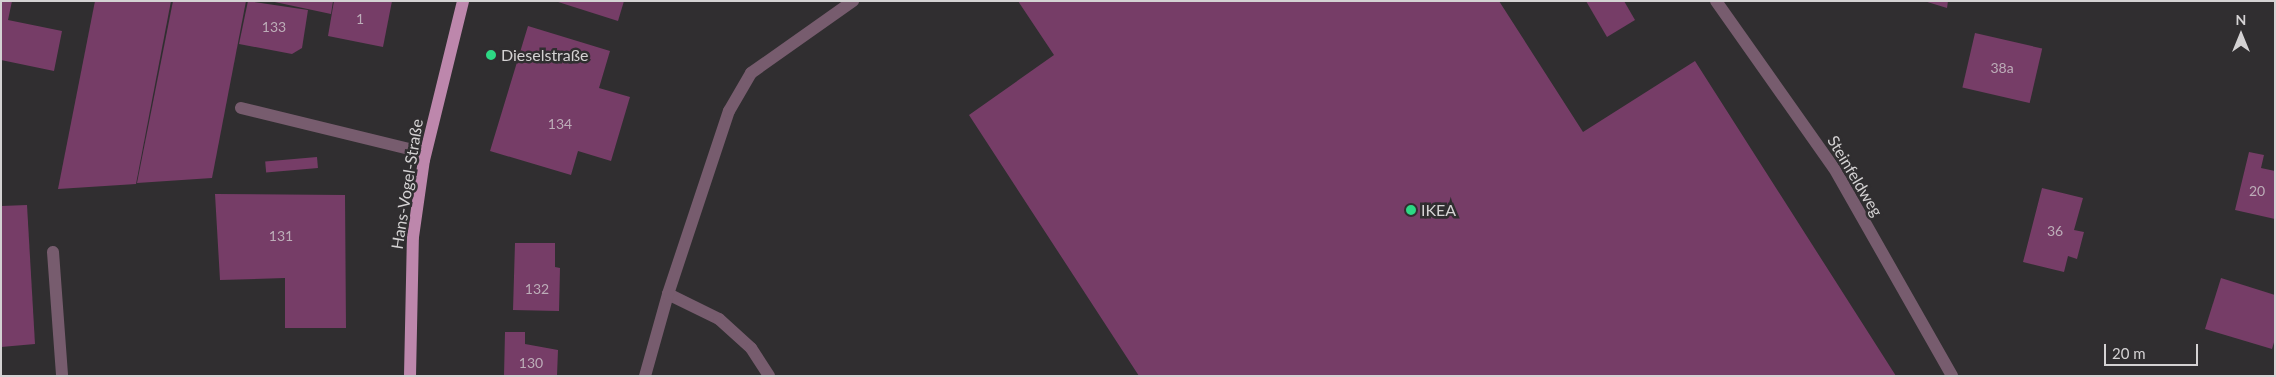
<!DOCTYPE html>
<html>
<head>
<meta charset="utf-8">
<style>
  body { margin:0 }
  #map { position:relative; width:2276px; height:377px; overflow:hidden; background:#302e30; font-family:Lato,sans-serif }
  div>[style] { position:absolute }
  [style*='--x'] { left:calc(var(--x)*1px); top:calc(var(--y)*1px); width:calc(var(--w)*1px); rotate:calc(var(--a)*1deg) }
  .building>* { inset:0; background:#763d67; transform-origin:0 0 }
  .minor>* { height:12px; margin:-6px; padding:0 6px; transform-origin:6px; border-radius:6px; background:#775c6e }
  .major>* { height:12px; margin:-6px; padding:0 6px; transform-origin:6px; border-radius:6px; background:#bd87ac }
  .dots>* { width:14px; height:14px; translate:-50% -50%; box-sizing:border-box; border:2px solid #302e30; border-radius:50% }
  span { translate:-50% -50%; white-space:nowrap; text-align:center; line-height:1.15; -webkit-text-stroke:5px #302e30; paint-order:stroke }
  .number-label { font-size:14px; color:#bcadb8 }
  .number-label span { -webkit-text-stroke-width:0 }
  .poi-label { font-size:16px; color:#d4d2d3 }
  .left { translate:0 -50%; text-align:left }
  .street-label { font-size:16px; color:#d4d2d3 }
  .frame { position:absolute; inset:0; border:2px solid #d4d2d3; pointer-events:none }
  .north { position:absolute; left:2216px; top:10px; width:50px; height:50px; -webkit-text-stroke:4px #302e30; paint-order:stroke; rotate:0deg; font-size:14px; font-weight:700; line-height:20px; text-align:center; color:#d4d2d3 }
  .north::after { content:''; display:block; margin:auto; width:18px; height:22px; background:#d4d2d3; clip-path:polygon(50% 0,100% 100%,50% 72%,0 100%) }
  .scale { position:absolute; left:2104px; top:344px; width:94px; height:22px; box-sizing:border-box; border:2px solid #d4d2d3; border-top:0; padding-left:6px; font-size:15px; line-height:18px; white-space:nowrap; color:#d4d2d3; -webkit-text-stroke:4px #302e30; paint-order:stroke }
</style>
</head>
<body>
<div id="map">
  <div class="building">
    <i style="clip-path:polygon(1px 1px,12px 1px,8px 20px,62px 31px,54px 71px,1px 60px)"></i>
    <i style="clip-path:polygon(95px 1px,171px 1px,136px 184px,58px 189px)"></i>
    <i style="clip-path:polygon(173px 1px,246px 1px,212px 178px,137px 183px)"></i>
    <i style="clip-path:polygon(248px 1px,308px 10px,302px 48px,292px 54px,239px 44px)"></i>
    <i style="clip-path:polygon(270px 1px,333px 1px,331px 14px)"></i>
    <i style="clip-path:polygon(334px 1px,392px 1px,383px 47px,328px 36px)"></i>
    <i style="clip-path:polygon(555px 1px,624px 1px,618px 21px)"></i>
    <i style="clip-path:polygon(1018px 1px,1499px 1px,1583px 132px,1695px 61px,1896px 376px,1139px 376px,969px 115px,1054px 55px)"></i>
    <i style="clip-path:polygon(1586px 1px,1624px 1px,1635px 20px,1607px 37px)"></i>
    <i style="clip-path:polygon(1924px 1px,1948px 1px,1947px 8px)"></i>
    <i style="clip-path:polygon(528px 26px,610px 51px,599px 88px,630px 97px,611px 161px,578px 151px,571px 175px,490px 151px)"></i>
    <i style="left:1975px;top:33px;width:69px;height:56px;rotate:13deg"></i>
    <i style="clip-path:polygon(2249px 152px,2264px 155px,2261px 168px,2275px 171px,2275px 219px,2235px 210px)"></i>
    <i style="left:317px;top:157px;width:11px;height:52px;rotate:85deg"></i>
    <i style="clip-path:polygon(2042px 188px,2083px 198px,2074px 230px,2084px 232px,2077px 259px,2068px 256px,2064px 272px,2023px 262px)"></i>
    <i style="clip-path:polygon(215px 194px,345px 195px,346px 328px,285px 328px,285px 278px,220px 280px)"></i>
    <i style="clip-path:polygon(27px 205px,35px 344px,1px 347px,1px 206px)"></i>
    <i style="clip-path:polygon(515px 243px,555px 243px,555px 267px,560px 268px,559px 311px,513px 310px)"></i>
    <i style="clip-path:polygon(2221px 278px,2275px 295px,2275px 339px,2272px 349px,2205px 329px)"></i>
    <i style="clip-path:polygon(505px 332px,525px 332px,525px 344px,558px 350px,557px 376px,504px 376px)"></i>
  </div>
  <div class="minor">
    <i style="--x:1716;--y:1;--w:204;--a:54.8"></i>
    <i style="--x:1834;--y:168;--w:239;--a:60.4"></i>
    <i style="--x:241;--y:108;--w:189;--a:13.7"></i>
    <i style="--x:53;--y:252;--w:124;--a:85.8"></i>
    <i style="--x:668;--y:294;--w:57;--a:26.1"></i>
    <i style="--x:719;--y:319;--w:43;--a:42.2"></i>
    <i style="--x:751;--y:348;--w:33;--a:57"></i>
    <i style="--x:645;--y:376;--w:85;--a:-74.3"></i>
    <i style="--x:668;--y:294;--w:193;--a:-71.6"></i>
    <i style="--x:729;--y:111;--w:44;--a:-59.9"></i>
    <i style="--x:751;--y:73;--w:125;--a:-35.2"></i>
  </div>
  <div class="major">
    <i style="--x:410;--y:376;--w:139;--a:-88.8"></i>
    <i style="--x:413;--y:237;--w:78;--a:-81.9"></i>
    <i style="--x:424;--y:160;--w:164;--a:-76.2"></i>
  </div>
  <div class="dots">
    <i style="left:491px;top:55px;background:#2dd884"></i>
    <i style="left:1411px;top:210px;background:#2dd884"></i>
  </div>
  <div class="number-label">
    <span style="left:360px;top:19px">1</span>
    <span style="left:274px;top:27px">133</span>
    <span style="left:2002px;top:68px">38a</span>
    <span style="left:560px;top:124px">134</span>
    <span style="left:2257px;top:191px">20</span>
    <span style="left:2055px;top:231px">36</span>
    <span style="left:281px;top:236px">131</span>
    <span style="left:537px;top:289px">132</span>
    <span style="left:531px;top:363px">130</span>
  </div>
  <div class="poi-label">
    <span class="left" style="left:501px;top:55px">Dieselstraße</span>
    <span class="left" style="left:1421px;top:210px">IKEA</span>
  </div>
  <div class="street-label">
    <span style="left:1855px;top:176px;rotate:59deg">Steinfeldweg</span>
    <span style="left:407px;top:184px;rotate:-81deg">Hans-Vogel-Straße</span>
  </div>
  <div class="frame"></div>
  <div class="north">N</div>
  <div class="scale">20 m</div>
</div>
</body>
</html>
